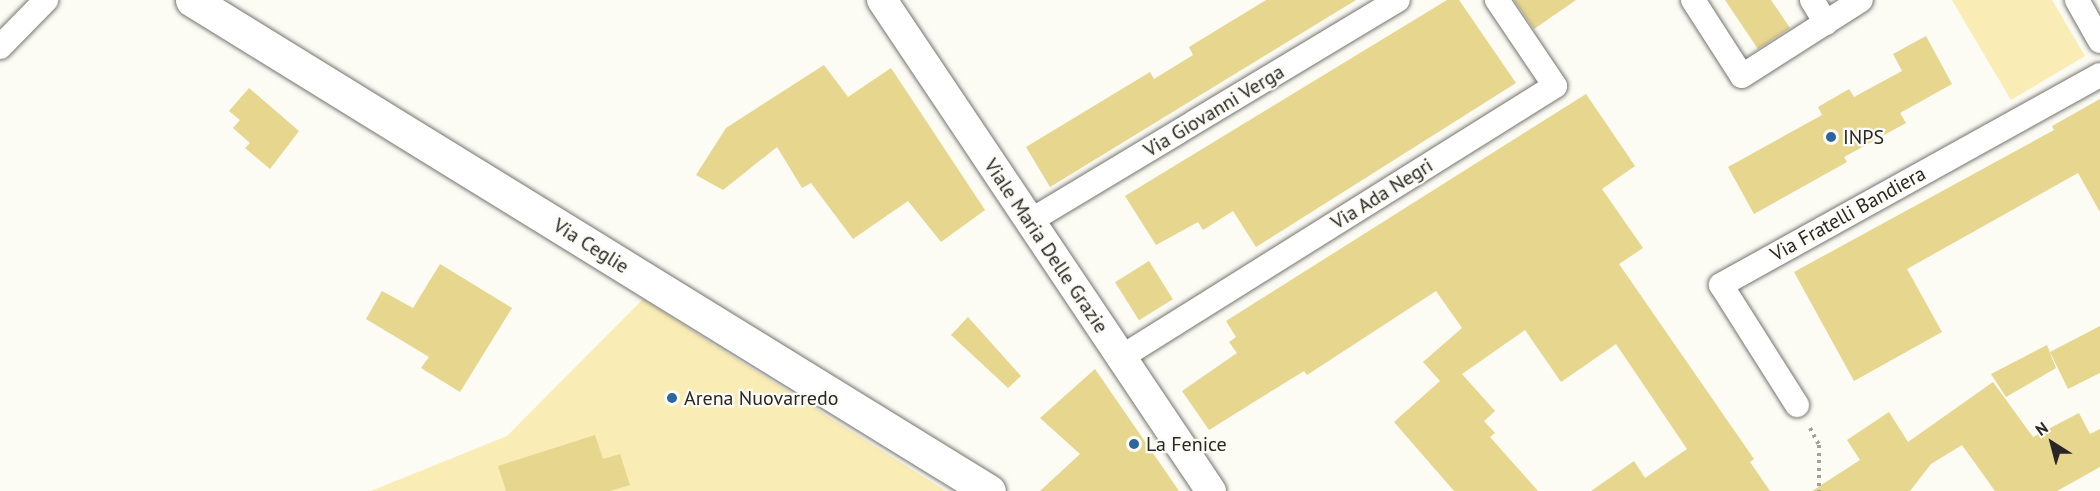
<!DOCTYPE html>
<html>
<head>
<meta charset="utf-8">
<style>
  body { margin:0 }
  #map { position:relative; width:2100px; height:491px; overflow:hidden; background:#fcfbf4; font-family:"PT Sans",sans-serif }
  div>[style] { position:absolute }
  [style*='--x'] { left:calc(var(--x)*1px); top:calc(var(--y)*1px); width:calc(var(--w)*1px); rotate:calc(var(--a)*1deg) }
  .green>* { inset:0; background:#f9ecb4 }
  .building>* { inset:0; background:#e6d68e; transform-origin:0 0 }
  .path>* { height:4px; margin-top:-2px; transform-origin:0; background:repeating-linear-gradient(90deg,#a1a09b 0 3px,transparent 0 7.5px) }
  .roads { filter:drop-shadow(0 0 2px #75746f) drop-shadow(0 0 2px #75746f) }
  .minor>* { height:24px; margin:-12px; padding:0 12px; transform-origin:12px; border-radius:12px; background:#fff }
  .tertiary>* { height:30px; margin:-15px; padding:0 15px; transform-origin:15px; border-radius:15px; background:#fff }
  .secondary>* { height:33px; margin:-16.5px; padding:0 16.5px; transform-origin:16.5px; border-radius:16.5px; background:#fff }
  .dots>* { width:16px; height:16px; translate:-50% -50%; box-sizing:border-box; border:3px solid #fcfbf4; border-radius:50% }
  span { translate:-50% -50%; white-space:nowrap; text-align:center; line-height:1.15; -webkit-text-stroke:4.5px #fcfbf4; paint-order:stroke }
  .street-label { font-size:20px; color:#282725 }
  .poi-label { font-size:20px; color:#282725 }
  .left { translate:0 -50%; text-align:left }
  .north { position:absolute; left:2022px; top:413px; width:60px; height:60px; -webkit-text-stroke:4px #fcfbf4; paint-order:stroke; rotate:324deg; font-size:16px; font-weight:700; line-height:24px; text-align:center; color:#282725 }
  .north::after { content:''; display:block; margin:auto; width:21px; height:27px; background:#282725; clip-path:polygon(50% 0,100% 100%,50% 72%,0 100%) }
</style>
</head>
<body>
<div id="map">
  <div class="green">
    <i style="clip-path:polygon(1952px 0,2052px 0,2085px 56px,2011px 100px)"></i>
    <i style="clip-path:polygon(643px 299px,719px 348px,946px 491px,371px 491px,507px 436px)"></i>
  </div>
  <div class="building">
    <i style="clip-path:polygon(1266px 0,1356px 0,1050px 187px,1026px 147px,1150px 72px,1154px 79px,1193px 55px,1189px 47px)"></i>
    <i style="clip-path:polygon(1447px 0,1459px 0,1516px 83px,1256px 247px,1233px 211px,1203px 230px,1198px 222px,1156px 245px,1125px 196px)"></i>
    <i style="clip-path:polygon(1514px 0,1576px 0,1534px 29px)"></i>
    <i style="clip-path:polygon(1725px 0,1771px 0,1790px 28px,1758px 49px)"></i>
    <i style="clip-path:polygon(1926px 36px,1952px 84px,1900px 113px,1906px 123px,1844px 157px,1847px 162px,1754px 214px,1728px 167px,1822px 115px,1818px 107px,1849px 89px,1854px 97px,1902px 71px,1893px 54px)"></i>
    <i style="clip-path:polygon(824px 65px,848px 97px,891px 68px,985px 210px,941px 242px,908px 201px,853px 239px,811px 183px,802px 188px,777px 147px,723px 190px,696px 175px,726px 128px)"></i>
    <i style="clip-path:polygon(249px 88px,299px 131px,270px 169px,245px 148px,250px 143px,233px 128px,240px 120px,229px 111px)"></i>
    <i style="clip-path:polygon(1586px 94px,1635px 166px,1602px 189px,1643px 248px,1619px 264px,1754px 459px,1750px 462px,1770px 491px,1591px 491px,1634px 461px,1645px 478px,1687px 449px,1616px 344px,1561px 382px,1525px 330px,1462px 374px,1495px 411px,1484px 421px,1495px 433px,1490px 437px,1538px 491px,1454px 491px,1394px 422px,1440px 381px,1423px 362px,1462px 328px,1436px 291px,1307px 375px,1304px 371px,1209px 430px,1182px 391px,1237px 353px,1229px 342px,1236px 337px,1226px 321px)"></i>
    <i style="clip-path:polygon(2100px 99px,2100px 212px,2078px 173px,1907px 269px,1942px 332px,1854px 381px,1794px 272px,2054px 130px,2052px 126px)"></i>
    <i style="left:1149px;top:261px;width:45px;height:40px;rotate:58deg"></i>
    <i style="clip-path:polygon(440px 264px,512px 308px,460px 392px,421px 368px,429px 357px,366px 319px,382px 291px,413px 308px)"></i>
    <i style="clip-path:polygon(968px 317px,1021px 376px,1008px 388px,951px 335px)"></i>
    <i style="clip-path:polygon(2100px 326px,2100px 373px,2068px 389px,2050px 352px)"></i>
    <i style="clip-path:polygon(2047px 345px,2056px 368px,2006px 397px,1991px 374px)"></i>
    <i style="clip-path:polygon(1095px 369px,1179px 491px,1040px 491px,1080px 454px,1040px 418px)"></i>
    <i style="clip-path:polygon(1993px 382px,2033px 437px,2079px 413px,2090px 434px,2100px 429px,2100px 467px,2057px 491px,1995px 491px,1962px 445px,1931px 464px,1910px 491px,1812px 491px,1860px 460px,1847px 440px,1889px 412px,1908px 442px)"></i>
    <i style="clip-path:polygon(595px 435px,603px 459px,620px 454px,630px 485px,610px 491px,506px 491px,498px 466px)"></i>
  </div>
  <div class="path">
    <i style="--x:1810;--y:428;--w:19;--a:62"></i>
    <i style="--x:1819;--y:445;--w:46;--a:90"></i>
  </div>
  <div class="roads">
    <div class="minor">
      <i style="--x:1693;--y:0;--w:90;--a:57.2"></i>
      <i style="--x:1742;--y:76;--w:141;--a:-32.6"></i>
      <i style="--x:1812;--y:0;--w:27;--a:59"></i>
      <i style="--x:2077;--y:0;--w:47;--a:60.7"></i>
      <i style="--x:0;--y:47;--w:66;--a:-45.6"></i>
      <i style="--x:1030;--y:221;--w:429;--a:-31"></i>
      <i style="--x:1120;--y:358;--w:513;--a:-32.02"></i>
      <i style="--x:1555;--y:86;--w:104;--a:-124"></i>
      <i style="--x:1797;--y:405;--w:142;--a:-122.3"></i>
      <i style="--x:1721;--y:285;--w:433;--a:-29"></i>
    </div>
    <div class="tertiary">
      <i style="--x:882;--y:0;--w:591;--a:56.18"></i>
    </div>
    <div class="secondary">
      <i style="--x:192;--y:0;--w:936;--a:31.64"></i>
    </div>
  </div>
  <div class="dots">
    <i style="left:1831px;top:137px;background:#2b679e"></i>
    <i style="left:672px;top:398px;background:#2b679e"></i>
    <i style="left:1134px;top:444px;background:#2b679e"></i>
  </div>
  <div class="street-label">
    <span style="left:1214px;top:111px;rotate:-31deg">Via Giovanni Verga</span>
    <span style="left:1382px;top:194px;rotate:-32deg">Via Ada Negri</span>
    <span style="left:1848px;top:214px;rotate:-29deg">Via Fratelli Bandiera</span>
    <span style="left:591px;top:246px;rotate:32deg">Via Ceglie</span>
    <span style="left:1046px;top:246px;rotate:56deg">Viale Maria Delle Grazie</span>
  </div>
  <div class="poi-label">
    <span class="left" style="left:1843px;top:137px">INPS</span>
    <span class="left" style="left:684px;top:398px">Arena Nuovarredo</span>
    <span class="left" style="left:1146px;top:444px">La Fenice</span>
  </div>
  <div class="north">N</div>
</div>
</body>
</html>
